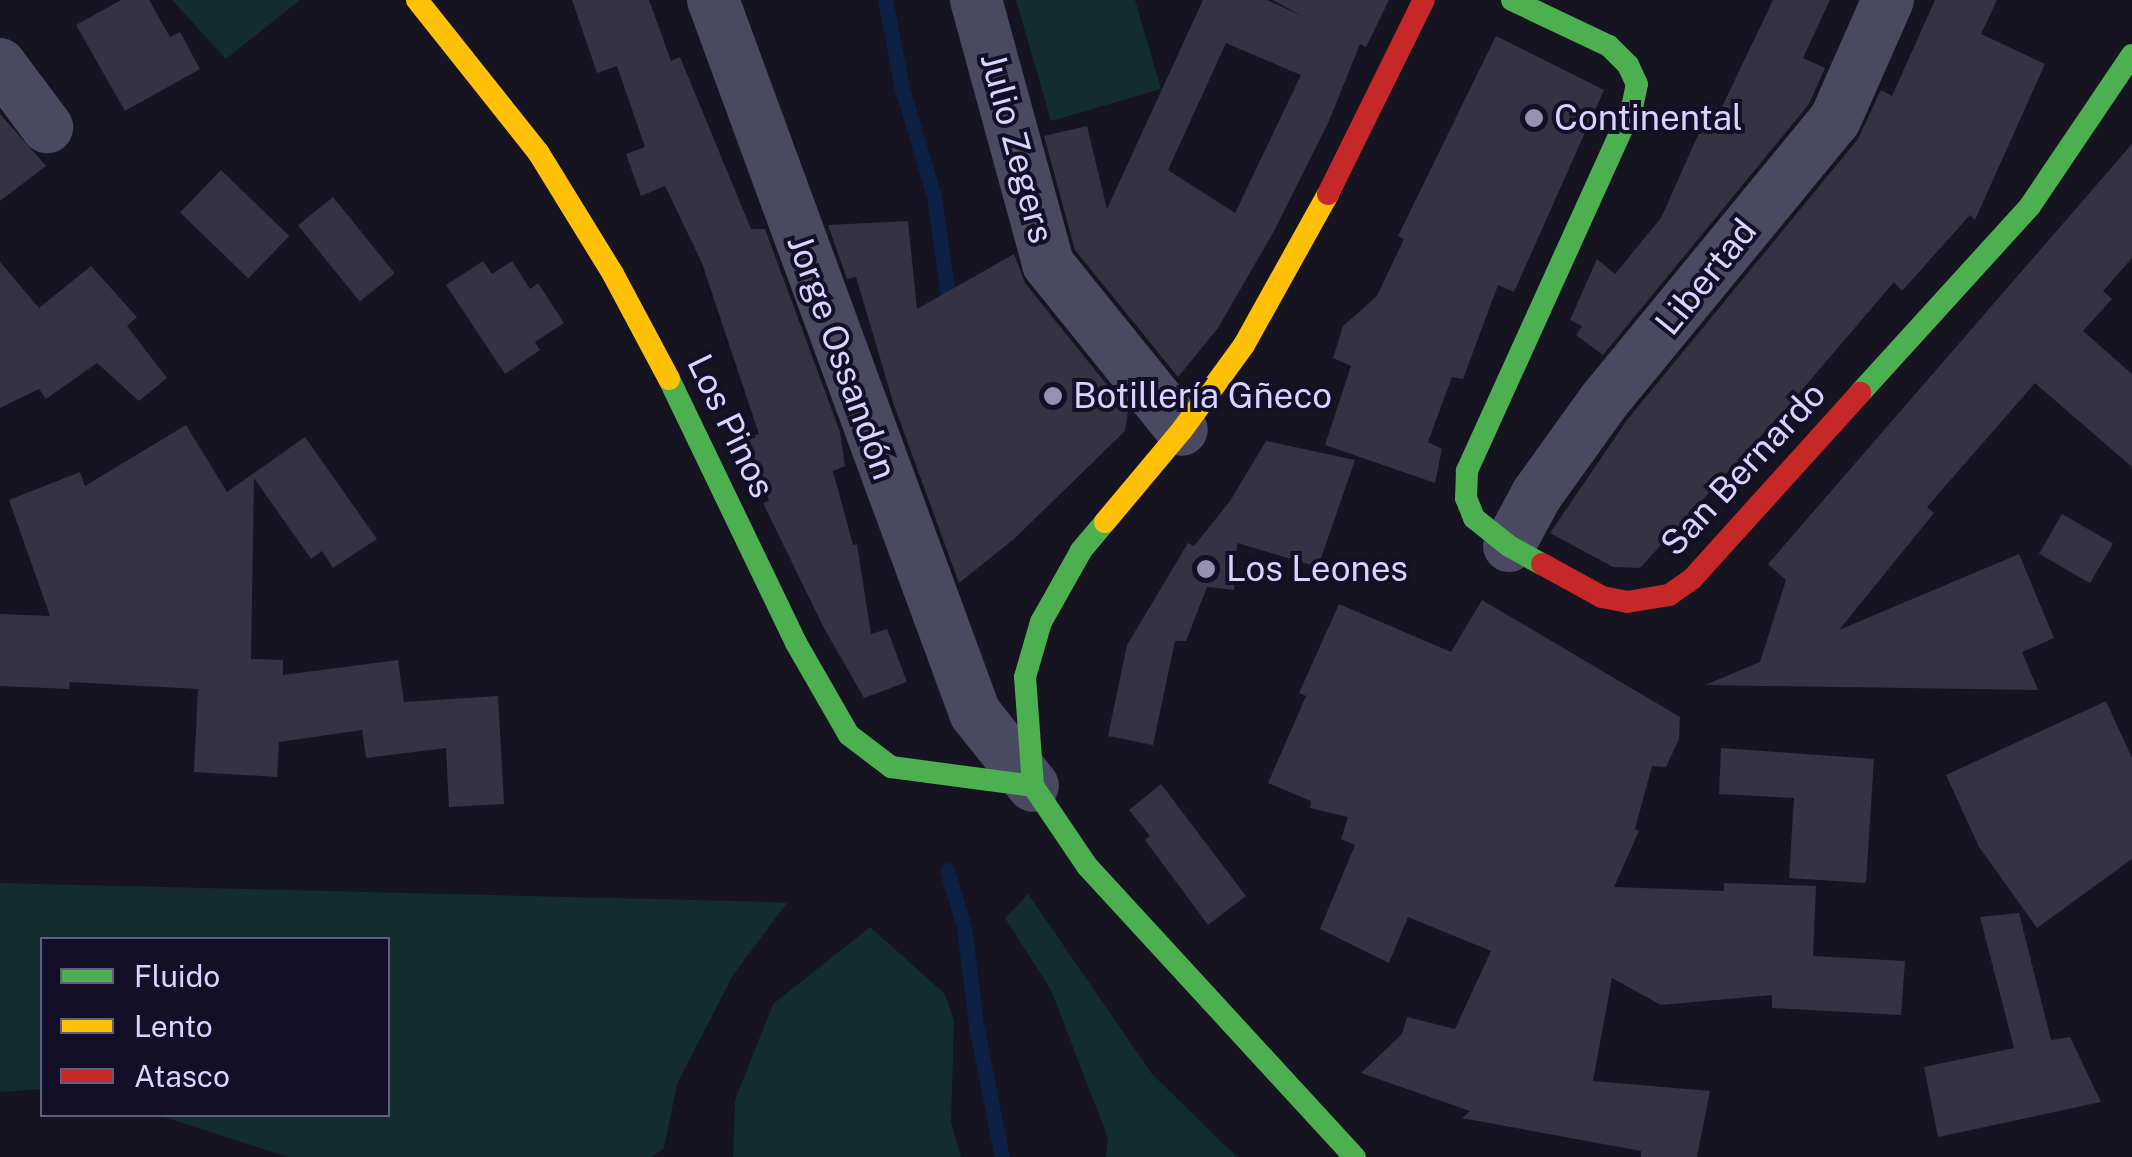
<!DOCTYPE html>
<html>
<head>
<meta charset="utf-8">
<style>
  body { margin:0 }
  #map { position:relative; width:2132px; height:1157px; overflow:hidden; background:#161421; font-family:"Public Sans",sans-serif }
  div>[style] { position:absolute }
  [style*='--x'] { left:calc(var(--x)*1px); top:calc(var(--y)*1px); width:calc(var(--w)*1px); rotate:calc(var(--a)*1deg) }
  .green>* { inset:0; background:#132c2d }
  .stream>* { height:15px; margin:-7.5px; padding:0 7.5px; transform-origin:7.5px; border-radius:7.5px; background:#0d2144 }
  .building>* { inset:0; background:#343243; transform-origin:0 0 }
  .street>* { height:52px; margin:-26px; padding:0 26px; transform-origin:26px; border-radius:26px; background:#4a4962 }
  .fast>* { height:22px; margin:-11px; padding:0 11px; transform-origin:11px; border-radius:11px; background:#4caf50 }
  .slow>* { height:22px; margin:-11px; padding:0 11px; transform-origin:11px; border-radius:11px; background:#ffc107 }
  .jam>* { height:22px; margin:-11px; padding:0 11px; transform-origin:11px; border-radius:11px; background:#c62828 }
  .dots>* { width:28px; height:28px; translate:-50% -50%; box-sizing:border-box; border:5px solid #130f26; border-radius:50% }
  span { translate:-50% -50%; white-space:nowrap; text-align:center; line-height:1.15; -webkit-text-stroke:8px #130f26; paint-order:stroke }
  .poi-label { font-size:35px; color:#d9d4ff }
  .left { translate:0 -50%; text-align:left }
  .street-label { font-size:35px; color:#d9d4ff }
  .legend { position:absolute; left:40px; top:937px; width:350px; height:180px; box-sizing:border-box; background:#130f26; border:2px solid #625e7d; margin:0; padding:12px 18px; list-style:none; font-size:30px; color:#d9d4ff }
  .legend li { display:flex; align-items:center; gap:20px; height:50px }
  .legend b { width:50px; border:2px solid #625e7d }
</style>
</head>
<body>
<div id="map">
  <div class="green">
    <i style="clip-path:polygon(172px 0,300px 0,226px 59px)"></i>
    <i style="clip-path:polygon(1016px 0,1135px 0,1161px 89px,1051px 121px)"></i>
    <i style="clip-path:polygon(0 883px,770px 902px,787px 903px,733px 975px,677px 1084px,664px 1148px,652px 1157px,288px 1157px,158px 1115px,388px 1114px,388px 940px,42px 940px,42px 1089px,0 1092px)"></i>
    <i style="clip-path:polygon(1028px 894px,1152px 1074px,1237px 1157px,1106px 1157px,1108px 1138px,1051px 990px,1005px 918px)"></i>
    <i style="clip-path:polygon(870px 927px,945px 994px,954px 1020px,951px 1122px,961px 1157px,733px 1157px,735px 1100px,773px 1004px)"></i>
  </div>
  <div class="stream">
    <i style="--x:885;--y:0;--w:90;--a:79.1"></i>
    <i style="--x:902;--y:88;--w:114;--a:73.6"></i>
    <i style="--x:934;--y:197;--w:113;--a:81.9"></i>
    <i style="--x:947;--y:870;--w:59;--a:73.4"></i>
    <i style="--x:964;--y:927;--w:99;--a:83"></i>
    <i style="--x:976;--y:1025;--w:135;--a:78.9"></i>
  </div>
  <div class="building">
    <i style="clip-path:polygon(121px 0,149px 0,170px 37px,180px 32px,200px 69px,125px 111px,76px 25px)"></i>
    <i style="clip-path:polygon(572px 0,649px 0,671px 61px,680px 57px,751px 229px,765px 229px,840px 432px,845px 466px,833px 471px,853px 545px,857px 544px,871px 634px,887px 629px,907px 682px,864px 698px,824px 628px,763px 503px,769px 501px,747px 438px,759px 434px,702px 263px,665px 186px,641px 196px,626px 154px,645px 147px,617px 66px,597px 73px)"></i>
    <i style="clip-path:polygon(evenodd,1203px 0,1267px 0,1302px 16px,1273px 0,1389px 0,1366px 47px,1360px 44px,1329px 121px,1274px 231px,1218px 328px,1178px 377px,1075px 250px,1044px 136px,1087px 126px,1107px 209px,1203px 0,1226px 43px,1301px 75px,1235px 213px,1168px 170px,1226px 43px)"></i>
    <i style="clip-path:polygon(1773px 0,1830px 0,1803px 58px,1825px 68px,1809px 104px,1603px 355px,1576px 335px,1582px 326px,1570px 320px,1597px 259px,1615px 274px,1661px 218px,1711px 106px,1721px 109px)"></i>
    <i style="clip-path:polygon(1935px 0,1997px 0,1981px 34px,2045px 64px,1975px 220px,1970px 215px,1902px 291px,1894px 282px,1783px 412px,1640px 568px,1613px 567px,1550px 533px,1627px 420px,1858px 139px,1881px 90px,1892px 96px)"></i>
    <i style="clip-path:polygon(1496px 36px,1604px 90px,1514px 292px,1498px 285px,1463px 379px,1452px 377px,1428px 442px,1442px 449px,1435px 483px,1325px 445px,1351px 366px,1333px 358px,1343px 326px,1377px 296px,1404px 239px,1398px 236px)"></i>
    <i style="clip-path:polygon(0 114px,46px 166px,0 201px)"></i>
    <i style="clip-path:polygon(2132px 144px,2132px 258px,2103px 291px,2112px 299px,2083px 331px,2132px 374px,2132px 467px,2035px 383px,1927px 507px,1934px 513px,1839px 630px,2019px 554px,2054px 638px,2022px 652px,2038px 690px,1705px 685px,1760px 662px,1786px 580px,1768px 564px)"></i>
    <i style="left:221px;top:170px;width:95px;height:59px;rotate:44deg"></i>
    <i style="left:333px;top:197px;width:98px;height:45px;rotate:51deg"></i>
    <i style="clip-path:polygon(908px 221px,917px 309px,1014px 254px,1025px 283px,1128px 411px,1125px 431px,1014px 539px,959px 583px,894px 405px,856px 277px,847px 279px,828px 225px)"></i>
    <i style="clip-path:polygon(483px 261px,492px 274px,512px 261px,530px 289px,538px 283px,564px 323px,535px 342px,540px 350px,505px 374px,446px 285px)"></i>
    <i style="clip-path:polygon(0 262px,39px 308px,91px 266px,137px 317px,127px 326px,167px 378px,139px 401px,97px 363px,46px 399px,39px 389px,0 408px)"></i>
    <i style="clip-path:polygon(186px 425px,227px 492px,305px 437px,377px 539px,333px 568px,322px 551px,311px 559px,254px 478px,251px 659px,283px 660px,283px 675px,398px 660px,404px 702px,498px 696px,504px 804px,449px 807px,446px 748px,366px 758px,362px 730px,279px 742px,277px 777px,194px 772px,198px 689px,70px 682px,69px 689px,0 686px,0 614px,50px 616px,9px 500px,80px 472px,85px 486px)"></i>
    <i style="clip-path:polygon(1266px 441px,1355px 460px,1318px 567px,1237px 543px,1234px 590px,1207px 587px,1186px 641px,1175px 641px,1153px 745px,1108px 736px,1127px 645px,1188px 543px,1194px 546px,1230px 501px)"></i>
    <i style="left:2062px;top:514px;width:59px;height:46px;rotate:30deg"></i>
    <i style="clip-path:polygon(1482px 600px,1680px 717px,1679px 739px,1666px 767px,1652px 766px,1635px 829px,1639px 831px,1614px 887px,1724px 891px,1724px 883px,1816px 886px,1813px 956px,1905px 961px,1901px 1015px,1772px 1008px,1772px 995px,1661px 1005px,1612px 978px,1593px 1081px,1710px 1091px,1697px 1157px,1641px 1157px,1641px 1151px,1462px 1118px,1470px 1111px,1361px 1073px,1402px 1034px,1407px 1017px,1455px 1029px,1491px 951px,1408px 917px,1389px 963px,1320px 929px,1355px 845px,1341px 839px,1348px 817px,1310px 808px,1311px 801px,1268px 783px,1306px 696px,1299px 693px,1339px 604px,1451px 652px)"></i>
    <i style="clip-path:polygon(2106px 701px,2132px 758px,2132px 859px,2037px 928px,1979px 847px,1946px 775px)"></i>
    <i style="clip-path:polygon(1721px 748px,1874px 759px,1866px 883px,1789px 878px,1794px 798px,1719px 794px)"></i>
    <i style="clip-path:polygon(1161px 784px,1246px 896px,1208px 925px,1145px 840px,1150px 836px,1129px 810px)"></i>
    <i style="clip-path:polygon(2019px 913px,2051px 1040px,2070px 1037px,2101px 1102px,1938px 1137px,1924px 1067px,2014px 1048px,1980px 917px)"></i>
  </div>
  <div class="street">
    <i style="--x:713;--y:0;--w:760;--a:69.82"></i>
    <i style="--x:975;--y:713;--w:93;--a:51.5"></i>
    <i style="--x:976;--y:0;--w:274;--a:74.7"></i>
    <i style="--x:1048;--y:264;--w:213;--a:51.1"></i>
    <i style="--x:0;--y:64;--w:79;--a:53.3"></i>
    <i style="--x:1509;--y:546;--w:59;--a:-61.7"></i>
    <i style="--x:1537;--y:494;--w:113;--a:-54.3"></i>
    <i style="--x:1603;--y:402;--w:365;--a:-50.6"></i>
    <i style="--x:1835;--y:120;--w:131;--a:-66.2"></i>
  </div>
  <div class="fast">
    <i style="--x:1512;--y:0;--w:107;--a:25.4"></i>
    <i style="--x:1609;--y:46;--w:27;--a:45"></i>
    <i style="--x:1628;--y:65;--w:21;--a:65"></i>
    <i style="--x:1637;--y:84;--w:24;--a:102"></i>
    <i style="--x:1632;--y:107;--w:400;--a:114.4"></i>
    <i style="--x:1467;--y:471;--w:27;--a:92"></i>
    <i style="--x:1466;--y:498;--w:22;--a:68"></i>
    <i style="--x:1474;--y:518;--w:45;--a:38.7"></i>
    <i style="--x:1509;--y:546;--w:38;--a:29"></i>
    <i style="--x:669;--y:379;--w:293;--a:64.3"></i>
    <i style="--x:796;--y:643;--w:106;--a:60.1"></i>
    <i style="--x:849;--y:735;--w:53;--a:37.3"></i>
    <i style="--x:891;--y:767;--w:143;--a:7.6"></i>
    <i style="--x:1860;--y:393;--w:253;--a:-47.7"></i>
    <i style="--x:2030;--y:206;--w:182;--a:-56"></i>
    <i style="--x:1105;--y:522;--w:38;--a:130"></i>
    <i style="--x:1081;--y:551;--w:81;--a:119.4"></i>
    <i style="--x:1041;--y:622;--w:57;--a:106.2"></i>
    <i style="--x:1025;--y:677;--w:109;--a:85.8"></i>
    <i style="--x:1033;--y:786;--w:97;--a:56"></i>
    <i style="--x:1087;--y:866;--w:396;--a:47.4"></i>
  </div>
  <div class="slow">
    <i style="--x:417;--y:0;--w:194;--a:51.5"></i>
    <i style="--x:538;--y:152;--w:143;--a:58.4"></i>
    <i style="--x:613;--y:274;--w:119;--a:61.9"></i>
    <i style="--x:1105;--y:522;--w:120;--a:-50.1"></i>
    <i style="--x:1182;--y:430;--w:105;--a:-53.9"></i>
    <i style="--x:1244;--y:345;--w:173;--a:-60.9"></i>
  </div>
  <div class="jam">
    <i style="--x:1328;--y:194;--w:216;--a:-63.7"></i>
    <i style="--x:1542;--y:564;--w:68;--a:28.8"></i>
    <i style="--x:1602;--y:597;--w:25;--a:11"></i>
    <i style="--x:1627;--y:602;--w:43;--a:-9.5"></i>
    <i style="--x:1669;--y:595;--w:28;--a:-35"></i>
    <i style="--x:1692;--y:579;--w:251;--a:-47.9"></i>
  </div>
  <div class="dots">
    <i style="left:1534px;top:118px;background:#9591b1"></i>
    <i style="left:1053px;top:396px;background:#9591b1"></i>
    <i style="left:1206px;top:569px;background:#9591b1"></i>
  </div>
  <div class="poi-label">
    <span class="left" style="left:1554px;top:118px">Continental</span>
    <span class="left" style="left:1073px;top:396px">Botillería Gñeco</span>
    <span class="left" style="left:1226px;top:569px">Los Leones</span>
  </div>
  <div class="street-label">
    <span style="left:1017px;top:148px;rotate:75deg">Julio Zegers</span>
    <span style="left:1706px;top:277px;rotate:-51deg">Libertad</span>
    <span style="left:842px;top:357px;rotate:70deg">Jorge Ossandón</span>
    <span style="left:731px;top:426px;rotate:64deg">Los Pinos</span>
    <span style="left:1743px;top:469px;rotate:-47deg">San Bernardo</span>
  </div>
  <ul class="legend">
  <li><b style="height:12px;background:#4caf50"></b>Fluido</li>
  <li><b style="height:12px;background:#ffc107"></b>Lento</li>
  <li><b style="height:12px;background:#c62828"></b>Atasco</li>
  </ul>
</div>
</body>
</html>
